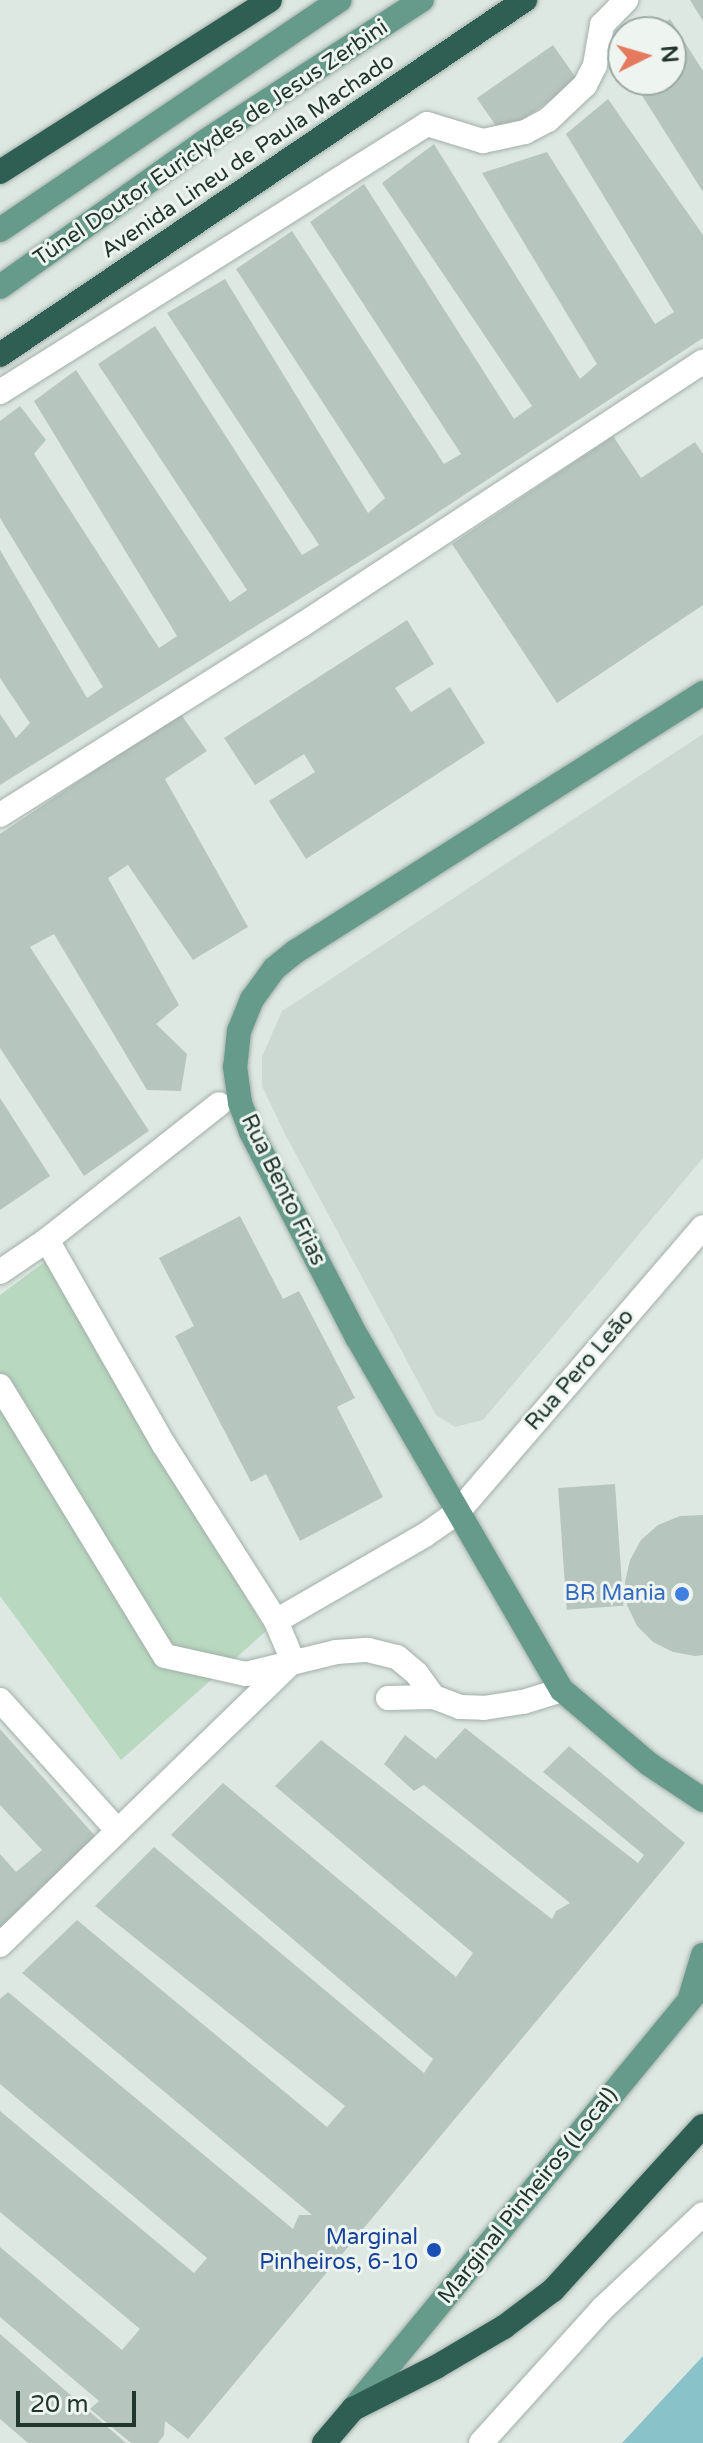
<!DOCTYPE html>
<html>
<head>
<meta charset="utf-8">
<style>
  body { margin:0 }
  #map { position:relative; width:703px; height:2443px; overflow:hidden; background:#dee8e3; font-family:"Varela Round",sans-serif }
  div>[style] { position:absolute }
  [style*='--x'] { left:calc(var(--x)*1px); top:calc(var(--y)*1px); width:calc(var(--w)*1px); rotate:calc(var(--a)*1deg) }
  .built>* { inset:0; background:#ccd8d2 }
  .green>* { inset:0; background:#b8d8bf }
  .water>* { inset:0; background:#8ac2c9 }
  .building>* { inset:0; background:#b7c5bf; transform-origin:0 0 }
  .roads { filter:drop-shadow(0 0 2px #a2afa9) drop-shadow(0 0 2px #a2afa9) }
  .minor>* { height:24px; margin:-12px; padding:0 12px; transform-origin:12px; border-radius:12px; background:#fff }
  .major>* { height:24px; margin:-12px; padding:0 12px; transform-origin:12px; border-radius:12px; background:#669a8a }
  .highway>* { height:24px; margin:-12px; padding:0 12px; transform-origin:12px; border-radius:12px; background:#2f5f53 }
  .dots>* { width:22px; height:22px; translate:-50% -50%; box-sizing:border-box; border:4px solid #eef5f1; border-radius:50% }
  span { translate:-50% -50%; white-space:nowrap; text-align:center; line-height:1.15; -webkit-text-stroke:6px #eef5f1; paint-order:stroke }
  .street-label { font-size:22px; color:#21362f }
  .shop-label { font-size:22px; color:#366cbe }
  .right { translate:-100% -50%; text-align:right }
  .transit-label { font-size:22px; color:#164399 }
  .north { position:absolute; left:607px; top:16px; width:80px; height:80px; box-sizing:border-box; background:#eef5f1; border:2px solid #9ca9a3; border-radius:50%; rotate:85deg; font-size:22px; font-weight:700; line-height:32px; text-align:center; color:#21362f }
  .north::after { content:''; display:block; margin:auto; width:28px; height:36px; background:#e57a5f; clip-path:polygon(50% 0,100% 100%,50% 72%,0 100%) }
  .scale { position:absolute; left:16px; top:2391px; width:120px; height:36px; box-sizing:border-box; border:4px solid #21362f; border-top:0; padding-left:10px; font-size:24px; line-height:28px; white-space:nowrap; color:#21362f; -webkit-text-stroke:6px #eef5f1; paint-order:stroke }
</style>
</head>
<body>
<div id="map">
  <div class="built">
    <i style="clip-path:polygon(703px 734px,703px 1158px,483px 1420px,455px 1427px,436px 1415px,284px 1132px,262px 1086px,262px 1057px,282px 1011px)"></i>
  </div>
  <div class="green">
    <i style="clip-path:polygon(46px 1261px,266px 1631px,121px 1760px,0 1596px,0 1295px)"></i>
  </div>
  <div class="water">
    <i style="clip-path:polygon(703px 2356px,703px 2443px,622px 2443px)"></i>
  </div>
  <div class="building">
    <i style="clip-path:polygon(690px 0,703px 0,703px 21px)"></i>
    <i style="clip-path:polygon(670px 19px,703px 71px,703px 192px,641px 94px,653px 80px,671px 80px,671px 32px,649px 32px)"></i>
    <i style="left:553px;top:45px;width:44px;height:93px;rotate:55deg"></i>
    <i style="clip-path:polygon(608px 99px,703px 235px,703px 338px,417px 526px,0 785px,0 714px,16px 738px,30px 723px,0 678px,0 550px,87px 698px,103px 687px,0 518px,0 421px,20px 406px,46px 440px,34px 454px,159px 648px,177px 636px,34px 401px,76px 370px,230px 602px,247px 590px,98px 364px,155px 326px,302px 555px,319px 545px,167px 313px,225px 279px,368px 513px,385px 498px,236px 269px,292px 231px,444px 464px,461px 454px,310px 222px,364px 184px,514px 419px,532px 406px,382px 183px,434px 144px,580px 379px,597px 364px,482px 173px,547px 152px,655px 324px,674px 312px,566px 134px)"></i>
    <i style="clip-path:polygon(613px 436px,641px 478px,695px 442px,703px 454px,703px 605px,557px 703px,452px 544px)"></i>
    <i style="clip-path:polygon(407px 620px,434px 664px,395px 688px,411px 712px,450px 687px,485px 743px,306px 859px,269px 801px,315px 772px,304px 754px,255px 785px,224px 738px)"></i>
    <i style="clip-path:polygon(180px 713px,207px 751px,165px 779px,248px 927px,193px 960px,128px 865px,108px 878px,179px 1005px,156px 1024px,187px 1054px,181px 1091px,147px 1090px,54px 934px,30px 947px,149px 1131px,84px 1176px,0 1048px,0 834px)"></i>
    <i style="clip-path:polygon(0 1098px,50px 1176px,0 1210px)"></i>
    <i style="clip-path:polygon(240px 1216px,283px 1299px,299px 1291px,355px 1398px,337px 1407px,383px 1497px,300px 1541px,266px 1474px,251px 1482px,175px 1336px,194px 1326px,159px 1258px)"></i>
    <i style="left:615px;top:1484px;width:122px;height:57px;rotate:86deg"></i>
    <i style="clip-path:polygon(703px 1515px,703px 1655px,695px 1656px,673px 1652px,653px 1642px,637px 1626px,627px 1605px,625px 1582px,630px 1560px,641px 1540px,658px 1525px,680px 1516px)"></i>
    <i style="clip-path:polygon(465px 1728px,638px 1863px,644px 1855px,543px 1772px,569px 1746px,685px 1843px,188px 2439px,165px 2421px,164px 2435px,158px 2443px,131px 2443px,90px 2409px,99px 2401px,0 2317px,0 2247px,122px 2350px,140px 2329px,0 2212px,0 2111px,194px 2273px,207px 2258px,0 2084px,0 1999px,8px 1992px,293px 2229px,299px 2215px,312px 2215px,22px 1973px,77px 1920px,327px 2127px,345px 2106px,95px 1906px,154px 1847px,424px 2073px,433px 2059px,171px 1835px,223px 1783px,456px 1977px,473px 1953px,275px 1786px,321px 1740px,552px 1919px,556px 1911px,570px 1903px,424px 1785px,414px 1791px,384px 1764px,405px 1735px,436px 1759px)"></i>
    <i style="clip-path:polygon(0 1729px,96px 1837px,0 1931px,0 1854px,16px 1872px,42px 1850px,0 1805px)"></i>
    <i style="clip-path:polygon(0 2334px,126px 2443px,28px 2443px,0 2419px)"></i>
  </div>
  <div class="roads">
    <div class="minor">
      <i style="--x:0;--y:392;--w:504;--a:-32.11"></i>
      <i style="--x:427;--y:124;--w:59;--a:16.9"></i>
      <i style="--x:483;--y:141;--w:43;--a:-12.1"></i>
      <i style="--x:525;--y:132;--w:26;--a:-28"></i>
      <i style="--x:548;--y:120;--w:51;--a:-43.4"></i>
      <i style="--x:585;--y:85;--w:22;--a:-63"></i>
      <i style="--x:595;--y:65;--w:41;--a:-80.1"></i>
      <i style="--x:602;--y:25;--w:35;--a:-46"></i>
      <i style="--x:0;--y:815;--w:357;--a:-32.2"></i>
      <i style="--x:302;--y:625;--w:480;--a:-33.3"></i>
      <i style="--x:47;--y:1240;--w:236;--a:60.3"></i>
      <i style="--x:164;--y:1445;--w:209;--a:57.5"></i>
      <i style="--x:276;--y:1621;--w:43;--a:67"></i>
      <i style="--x:0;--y:1272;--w:57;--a:-34.2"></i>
      <i style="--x:47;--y:1240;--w:219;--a:-38.3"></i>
      <i style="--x:0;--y:1386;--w:316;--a:58.6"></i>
      <i style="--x:165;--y:1656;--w:83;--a:12.5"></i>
      <i style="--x:246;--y:1674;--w:93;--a:-13.7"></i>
      <i style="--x:336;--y:1652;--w:32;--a:-4"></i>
      <i style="--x:368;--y:1650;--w:30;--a:14"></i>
      <i style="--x:397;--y:1657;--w:26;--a:40"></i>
      <i style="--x:417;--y:1674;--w:29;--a:54"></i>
      <i style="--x:276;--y:1621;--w:172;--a:-30"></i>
      <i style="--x:425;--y:1535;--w:39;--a:-35"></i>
      <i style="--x:457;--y:1513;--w:377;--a:-49.3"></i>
      <i style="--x:388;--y:1698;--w:46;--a:-1.2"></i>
      <i style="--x:434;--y:1697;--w:28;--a:21"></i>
      <i style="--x:460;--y:1707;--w:24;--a:2"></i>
      <i style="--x:484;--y:1708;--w:39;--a:-9"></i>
      <i style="--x:523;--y:1702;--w:41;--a:-17.1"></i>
      <i style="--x:0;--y:1700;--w:176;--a:48"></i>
      <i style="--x:0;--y:1945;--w:405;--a:-44.1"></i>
      <i style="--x:481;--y:2443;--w:182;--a:-47.9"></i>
      <i style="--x:603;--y:2308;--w:137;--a:-43.2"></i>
    </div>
    <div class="major">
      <i style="--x:0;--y:230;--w:410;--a:-34.1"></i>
      <i style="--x:0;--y:287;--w:250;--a:-35.4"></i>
      <i style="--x:204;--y:142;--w:260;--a:-33.1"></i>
      <i style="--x:703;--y:693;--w:482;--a:147.6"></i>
      <i style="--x:296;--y:951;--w:28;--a:141"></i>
      <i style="--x:274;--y:969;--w:37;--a:126"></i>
      <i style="--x:252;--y:999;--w:35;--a:112"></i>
      <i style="--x:239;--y:1031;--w:36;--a:96"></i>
      <i style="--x:235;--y:1067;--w:36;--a:82"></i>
      <i style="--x:240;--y:1103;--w:31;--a:69"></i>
      <i style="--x:251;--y:1132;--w:231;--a:62.7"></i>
      <i style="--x:357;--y:1337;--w:408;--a:59.9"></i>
      <i style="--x:562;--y:1690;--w:114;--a:40.4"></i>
      <i style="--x:649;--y:1764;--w:65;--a:33.7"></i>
      <i style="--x:690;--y:1998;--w:45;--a:-73.2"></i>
      <i style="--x:353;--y:2409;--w:551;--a:-50.53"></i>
    </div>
    <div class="highway">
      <i style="--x:0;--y:172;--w:320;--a:-32.5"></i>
      <i style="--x:0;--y:355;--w:634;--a:-34.07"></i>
      <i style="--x:324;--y:2443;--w:45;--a:-49.5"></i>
      <i style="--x:353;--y:2409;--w:93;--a:-26.8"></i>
      <i style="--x:436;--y:2367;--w:79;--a:-30.5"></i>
      <i style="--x:504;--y:2327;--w:61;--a:-37.1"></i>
      <i style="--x:553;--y:2290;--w:222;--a:-47.6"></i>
    </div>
  </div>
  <div class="dots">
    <i style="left:682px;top:1594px;background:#3f7fe0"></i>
    <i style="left:434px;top:2250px;background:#1a4fb4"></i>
  </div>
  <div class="street-label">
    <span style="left:211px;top:143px;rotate:-34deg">Túnel Doutor Euriclydes de Jesus Zerbini</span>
    <span style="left:248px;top:156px;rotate:-34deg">Avenida Lineu de Paula Machado</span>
    <span style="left:283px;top:1190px;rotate:64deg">Rua Bento Frias</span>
    <span style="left:580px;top:1370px;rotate:-49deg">Rua Pero Leão</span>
    <span style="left:528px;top:2196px;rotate:-51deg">Marginal Pinheiros (Local)</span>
  </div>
  <div class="shop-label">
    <span class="right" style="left:666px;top:1594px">BR Mania</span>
  </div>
  <div class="transit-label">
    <span class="right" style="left:418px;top:2250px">Marginal<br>Pinheiros, 6-10</span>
  </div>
  <div class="north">N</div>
  <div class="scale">20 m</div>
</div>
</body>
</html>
